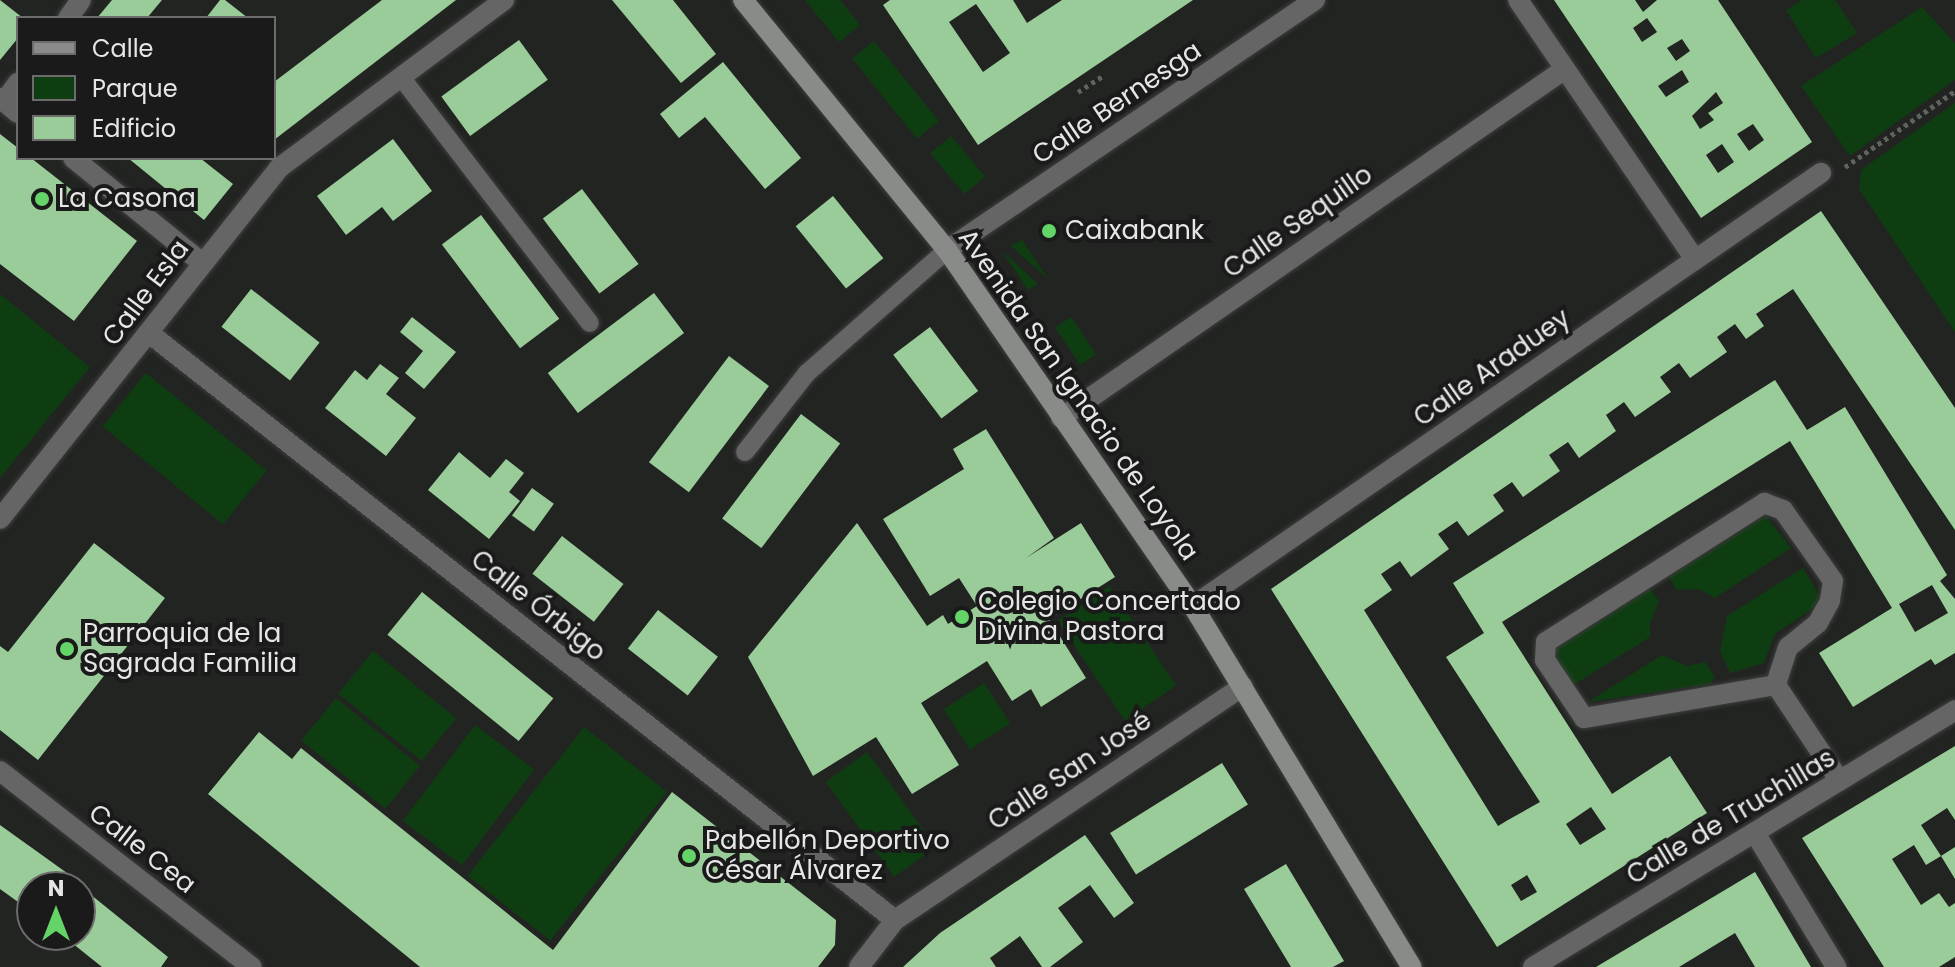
<!DOCTYPE html>
<html>
<head>
<meta charset="utf-8">
<style>
  body { margin:0 }
  #map { position:relative; width:1955px; height:967px; overflow:hidden; background:#222422; font-family:Poppins,sans-serif }
  div>[style] { position:absolute }
  [style*='--x'] { left:calc(var(--x)*1px); top:calc(var(--y)*1px); width:calc(var(--w)*1px); rotate:calc(var(--a)*1deg) }
  .green>* { inset:0; background:#0f3d12; transform-origin:0 0 }
  .building>* { inset:0; background:#9acc99; transform-origin:0 0 }
  .path>* { height:5px; margin-top:-2.5px; transform-origin:0; background:repeating-linear-gradient(90deg,#606260 0 4px,transparent 0 8px) }
  .roads { filter:drop-shadow(0 0 2px #3d3f3d) drop-shadow(0 0 2px #3d3f3d) }
  .service>* { height:18px; margin:-9px; padding:0 9px; transform-origin:9px; border-radius:9px; background:#646564 }
  .minor>* { height:20px; margin:-10px; padding:0 10px; transform-origin:10px; border-radius:10px; background:#646564 }
  .secondary>* { height:20px; margin:-10px; padding:0 10px; transform-origin:10px; border-radius:10px; background:#898b89 }
  .dots>* { width:22px; height:22px; translate:-50% -50%; box-sizing:border-box; border:4px solid #191a19; border-radius:50% }
  span { translate:-50% -50%; white-space:nowrap; text-align:center; line-height:1.15; -webkit-text-stroke:8px #191a19; paint-order:stroke }
  .street-label { font-size:26px; color:#e5e6e5 }
  .poi-label { font-size:26px; color:#e5e6e5 }
  .left { translate:0 -50%; text-align:left }
  .legend { position:absolute; left:16px; top:16px; width:260px; height:144px; box-sizing:border-box; background:#191a19; border:2px solid #6b6c6b; margin:0; padding:10px 14px; list-style:none; font-size:24px; color:#e5e6e5 }
  .legend li { display:flex; align-items:center; gap:16px; height:40px }
  .legend b { width:40px; border:2px solid #6b6c6b }
  .north { position:absolute; left:16px; top:871px; width:80px; height:80px; box-sizing:border-box; background:#191a19; border:2px solid #6b6c6b; border-radius:50%; rotate:0deg; font-size:22px; font-weight:700; line-height:32px; text-align:center; color:#e5e6e5 }
  .north::after { content:''; display:block; margin:auto; width:28px; height:36px; background:#64d468; clip-path:polygon(50% 0,100% 100%,50% 72%,0 100%) }
</style>
</head>
<body>
<div id="map">
  <div class="green">
    <i style="clip-path:polygon(805px 0,840px 0,860px 25px,839px 42px)"></i>
    <i style="clip-path:polygon(1802px 0,1835px 0,1857px 33px,1816px 58px,1786px 10px)"></i>
    <i style="clip-path:polygon(1922px 7px,1955px 43px,1955px 80px,1850px 156px,1801px 86px)"></i>
    <i style="left:874px;top:41px;width:103px;height:28px;rotate:51deg"></i>
    <i style="clip-path:polygon(1955px 103px,1955px 332px,1859px 189px,1861px 170px)"></i>
    <i style="left:951px;top:136px;width:53px;height:27px;rotate:50deg"></i>
    <i style="clip-path:polygon(1022px 240px,1048px 279px,1011px 246px)"></i>
    <i style="clip-path:polygon(1002px 251px,1038px 284px,1028px 290px)"></i>
    <i style="clip-path:polygon(0 294px,90px 367px,0 478px)"></i>
    <i style="left:1071px;top:317px;width:45px;height:19px;rotate:56deg"></i>
    <i style="left:146px;top:373px;width:155px;height:69px;rotate:39deg"></i>
    <i style="clip-path:polygon(1766px 516px,1791px 548px,1715px 598px,1699px 589px,1677px 590px,1669px 577px)"></i>
    <i style="clip-path:polygon(1803px 568px,1818px 593px,1816px 606px,1775px 634px,1764px 663px,1730px 673px,1720px 651px,1727px 616px)"></i>
    <i style="left:1109px;top:586px;width:120px;height:62px;rotate:56deg"></i>
    <i style="clip-path:polygon(1650px 589px,1659px 601px,1650px 623px,1650px 637px,1572px 686px,1557px 662px,1557px 649px)"></i>
    <i style="left:373px;top:651px;width:107px;height:55px;rotate:39deg"></i>
    <i style="clip-path:polygon(1662px 655px,1687px 666px,1705px 662px,1715px 677px,1710px 684px,1588px 702px)"></i>
    <i style="left:984px;top:683px;width:48px;height:48px;rotate:57deg"></i>
    <i style="left:336px;top:698px;width:108px;height:55px;rotate:39deg"></i>
    <i style="left:475px;top:725px;width:74px;height:120px;rotate:37deg"></i>
    <i style="left:584px;top:727px;width:105px;height:189px;rotate:38deg"></i>
    <i style="left:867px;top:752px;width:117px;height:51px;rotate:54deg"></i>
  </div>
  <div class="building">
    <i style="clip-path:polygon(0 0,23px 18px,18px 18px,18px 38px,0 60px)"></i>
    <i style="clip-path:polygon(112px 0,162px 0,147px 18px,97px 18px)"></i>
    <i style="clip-path:polygon(220px 0,225px 0,248px 18px,206px 18px)"></i>
    <i style="clip-path:polygon(382px 0,456px 0,274px 140px,274px 82px)"></i>
    <i style="clip-path:polygon(612px 0,673px 0,716px 54px,681px 83px)"></i>
    <i style="clip-path:polygon(evenodd,890px 0,1013px 0,1027px 23px,1062px 0,1193px 0,978px 145px,883px 5px,890px 0,976px 4px,1010px 53px,983px 72px,949px 22px,976px 4px)"></i>
    <i style="clip-path:polygon(evenodd,1554px 0,1635px 0,1643px 12px,1657px 0,1718px 0,1812px 142px,1701px 218px,1554px 0,1647px 18px,1657px 32px,1642px 42px,1633px 28px,1647px 18px,1554px 0,1682px 39px,1690px 51px,1676px 61px,1667px 48px,1682px 39px,1554px 0,1682px 70px,1689px 82px,1666px 97px,1658px 86px,1682px 70px,1554px 0,1716px 92px,1723px 103px,1708px 113px,1714px 120px,1700px 129px,1692px 116px,1716px 92px,1554px 0,1753px 124px,1764px 140px,1749px 151px,1737px 134px,1753px 124px,1554px 0,1722px 144px,1734px 162px,1718px 173px,1706px 155px,1722px 144px)"></i>
    <i style="left:519px;top:40px;width:49px;height:96px;rotate:54deg"></i>
    <i style="clip-path:polygon(723px 62px,801px 158px,765px 189px,705px 117px,679px 138px,660px 114px)"></i>
    <i style="clip-path:polygon(0 134px,18px 148px,18px 158px,31px 158px,137px 241px,74px 321px,0 264px)"></i>
    <i style="clip-path:polygon(393px 139px,432px 191px,393px 221px,382px 207px,346px 235px,317px 196px)"></i>
    <i style="clip-path:polygon(128px 158px,200px 158px,233px 184px,204px 220px)"></i>
    <i style="left:582px;top:189px;width:94px;height:49px;rotate:53deg"></i>
    <i style="left:833px;top:196px;width:80px;height:48px;rotate:51deg"></i>
    <i style="clip-path:polygon(evenodd,1821px 211px,1955px 408px,1955px 530px,1793px 289px,1756px 314px,1764px 326px,1746px 339px,1735px 324px,1717px 337px,1727px 352px,1690px 378px,1679px 363px,1660px 377px,1671px 392px,1635px 417px,1624px 402px,1606px 415px,1616px 431px,1579px 458px,1568px 442px,1549px 455px,1560px 471px,1523px 497px,1512px 482px,1493px 495px,1504px 511px,1468px 536px,1457px 521px,1438px 534px,1449px 549px,1411px 577px,1400px 561px,1381px 574px,1392px 590px,1364px 610px,1498px 826px,1508px 820px,1540px 802px,1446px 657px,1484px 633px,1453px 583px,1775px 380px,1807px 430px,1845px 407px,1947px 575px,1940px 581px,1955px 599px,1955px 653px,1935px 665px,1931px 659px,1853px 707px,1819px 653px,1892px 608px,1790px 441px,1502px 622px,1612px 794px,1670px 756px,1707px 813px,1497px 947px,1271px 589px,1821px 211px,1932px 585px,1948px 613px,1915px 632px,1899px 604px,1932px 585px,1821px 211px,1591px 807px,1606px 829px,1580px 845px,1566px 824px,1591px 807px,1821px 211px,1527px 875px,1537px 892px,1521px 901px,1511px 885px,1527px 875px)"></i>
    <i style="left:481px;top:215px;width:130px;height:49px;rotate:53deg"></i>
    <i style="left:251px;top:289px;width:87px;height:48px;rotate:38deg"></i>
    <i style="left:654px;top:293px;width:50px;height:133px;rotate:53deg"></i>
    <i style="clip-path:polygon(412px 317px,456px 352px,424px 389px,405px 373px,423px 351px,400px 332px)"></i>
    <i style="left:930px;top:327px;width:80px;height:46px;rotate:53deg"></i>
    <i style="left:729px;top:356px;width:50px;height:133px;rotate:37deg"></i>
    <i style="clip-path:polygon(380px 364px,399px 378px,386px 394px,416px 418px,386px 456px,325px 408px,355px 370px,367px 380px)"></i>
    <i style="left:801px;top:414px;width:49px;height:131px;rotate:37deg"></i>
    <i style="clip-path:polygon(986px 429px,1054px 538px,1026px 558px,1081px 523px,1115px 577px,1049px 619px,1086px 678px,1041px 707px,1031px 689px,1012px 701px,987px 661px,921px 703px,959px 765px,912px 794px,876px 737px,813px 776px,748px 657px,857px 523px,927px 626px,943px 615px,948px 624px,977px 606px,959px 578px,930px 596px,883px 519px,964px 469px,953px 449px)"></i>
    <i style="clip-path:polygon(459px 452px,490px 478px,506px 459px,524px 473px,509px 492px,520px 501px,489px 539px,428px 490px)"></i>
    <i style="left:532px;top:488px;width:27px;height:34px;rotate:36deg"></i>
    <i style="left:562px;top:536px;width:78px;height:48px;rotate:38deg"></i>
    <i style="clip-path:polygon(94px 543px,165px 598px,38px 760px,0 730px,0 646px,8px 652px)"></i>
    <i style="left:422px;top:592px;width:169px;height:55px;rotate:39deg"></i>
    <i style="left:658px;top:610px;width:76px;height:49px;rotate:38deg"></i>
    <i style="clip-path:polygon(259px 732px,292px 759px,301px 748px,553px 950px,672px 792px,836px 920px,835px 945px,818px 967px,420px 967px,208px 794px)"></i>
    <i style="clip-path:polygon(1955px 746px,1955px 820px,1947px 808px,1921px 825px,1941px 856px,1955px 847px,1955px 879px,1941px 856px,1926px 865px,1914px 845px,1892px 859px,1921px 905px,1939px 893px,1949px 907px,1955px 903px,1955px 957px,1939px 967px,1884px 967px,1802px 838px)"></i>
    <i style="left:1222px;top:763px;width:49px;height:132px;rotate:58deg"></i>
    <i style="clip-path:polygon(0 825px,67px 873px,57px 887px,32px 887px,32px 912px,0 889px)"></i>
    <i style="clip-path:polygon(1085px 835px,1134px 903px,1114px 918px,1090px 885px,1058px 908px,1083px 942px,1050px 967px,1042px 967px,1020px 936px,990px 958px,996px 967px,903px 967px,940px 933px)"></i>
    <i style="clip-path:polygon(1286px 864px,1344px 961px,1333px 967px,1291px 967px,1244px 889px)"></i>
    <i style="clip-path:polygon(1755px 872px,1811px 967px,1755px 967px,1735px 933px,1679px 967px,1596px 967px)"></i>
    <i style="clip-path:polygon(80px 886px,168px 957px,161px 967px,102px 967px,62px 935px,80px 935px)"></i>
  </div>
  <div class="path">
    <i style="--x:1078;--y:92;--w:30;--a:-33"></i>
    <i style="--x:1845;--y:167;--w:134;--a:-34.6"></i>
  </div>
  <div class="roads">
    <div class="service">
      <i style="--x:401;--y:77;--w:310;--a:52.5"></i>
      <i style="--x:745;--y:452;--w:100;--a:-51.9"></i>
      <i style="--x:807;--y:373;--w:186;--a:-41.3"></i>
    </div>
    <div class="minor">
      <i style="--x:1518;--y:0;--w:314;--a:55.7"></i>
      <i style="--x:68;--y:18;--w:22;--a:-54"></i>
      <i style="--x:0;--y:98;--w:23;--a:40"></i>
      <i style="--x:4;--y:102;--w:24;--a:-54"></i>
      <i style="--x:73;--y:158;--w:165;--a:39.1"></i>
      <i style="--x:947;--y:250;--w:445;--a:-34.2"></i>
      <i style="--x:149;--y:333;--w:949;--a:38.2"></i>
      <i style="--x:1061;--y:418;--w:613;--a:-34.7"></i>
      <i style="--x:0;--y:519;--w:448;--a:-51.5"></i>
      <i style="--x:279;--y:168;--w:281;--a:-36.7"></i>
      <i style="--x:1193;--y:606;--w:763;--a:-34.59"></i>
      <i style="--x:1776;--y:685;--w:195;--a:170.2"></i>
      <i style="--x:1584;--y:718;--w:70;--a:-123.9"></i>
      <i style="--x:1545;--y:660;--w:18;--a:-87"></i>
      <i style="--x:1546;--y:642;--w:259;--a:-32.5"></i>
      <i style="--x:1764;--y:503;--w:20;--a:20"></i>
      <i style="--x:1783;--y:510;--w:87;--a:54.8"></i>
      <i style="--x:1833;--y:581;--w:20;--a:99"></i>
      <i style="--x:1830;--y:601;--w:25;--a:119"></i>
      <i style="--x:1818;--y:623;--w:38;--a:141"></i>
      <i style="--x:1788;--y:647;--w:40;--a:108"></i>
      <i style="--x:1776;--y:685;--w:115;--a:56.3"></i>
      <i style="--x:0;--y:771;--w:319;--a:37.9"></i>
      <i style="--x:1755;--y:833;--w:157;--a:58.8"></i>
      <i style="--x:859;--y:967;--w:59;--a:-52.5"></i>
      <i style="--x:895;--y:920;--w:419;--a:-33.9"></i>
      <i style="--x:1533;--y:967;--w:494;--a:-31.3"></i>
    </div>
    <div class="secondary">
      <i style="--x:743;--y:0;--w:323;--a:50.8"></i>
      <i style="--x:947;--y:250;--w:433;--a:55.4"></i>
      <i style="--x:1193;--y:606;--w:422;--a:58.8"></i>
    </div>
  </div>
  <div class="dots">
    <i style="left:42px;top:199px;background:#64d468"></i>
    <i style="left:1049px;top:231px;background:#64d468"></i>
    <i style="left:962px;top:617px;background:#64d468"></i>
    <i style="left:67px;top:649px;background:#64d468"></i>
    <i style="left:689px;top:856px;background:#64d468"></i>
  </div>
  <div class="street-label">
    <span style="left:1117px;top:103px;rotate:-34deg">Calle Bernesga</span>
    <span style="left:1298px;top:222px;rotate:-35deg">Calle Sequillo</span>
    <span style="left:146px;top:293px;rotate:-53deg">Calle Esla</span>
    <span style="left:1492px;top:368px;rotate:-35deg">Calle Araduey</span>
    <span style="left:1078px;top:395px;rotate:55deg">Avenida San Ignacio de Loyola</span>
    <span style="left:538px;top:606px;rotate:38deg">Calle Órbigo</span>
    <span style="left:1070px;top:771px;rotate:-34deg">Calle San José</span>
    <span style="left:1731px;top:817px;rotate:-31deg">Calle de Truchillas</span>
    <span style="left:142px;top:849px;rotate:38deg">Calle Cea</span>
  </div>
  <div class="poi-label">
    <span class="left" style="left:58px;top:199px">La Casona</span>
    <span class="left" style="left:1065px;top:231px">Caixabank</span>
    <span class="left" style="left:978px;top:617px">Colegio Concertado<br>Divina Pastora</span>
    <span class="left" style="left:83px;top:649px">Parroquia de la<br>Sagrada Familia</span>
    <span class="left" style="left:705px;top:856px">Pabellón Deportivo<br>César Álvarez</span>
  </div>
  <ul class="legend">
  <li><b style="height:10px;background:#898b89"></b>Calle</li>
  <li><b style="height:22px;background:#0f3d12"></b>Parque</li>
  <li><b style="height:22px;background:#9acc99"></b>Edificio</li>
  </ul>
  <div class="north">N</div>
</div>
</body>
</html>
